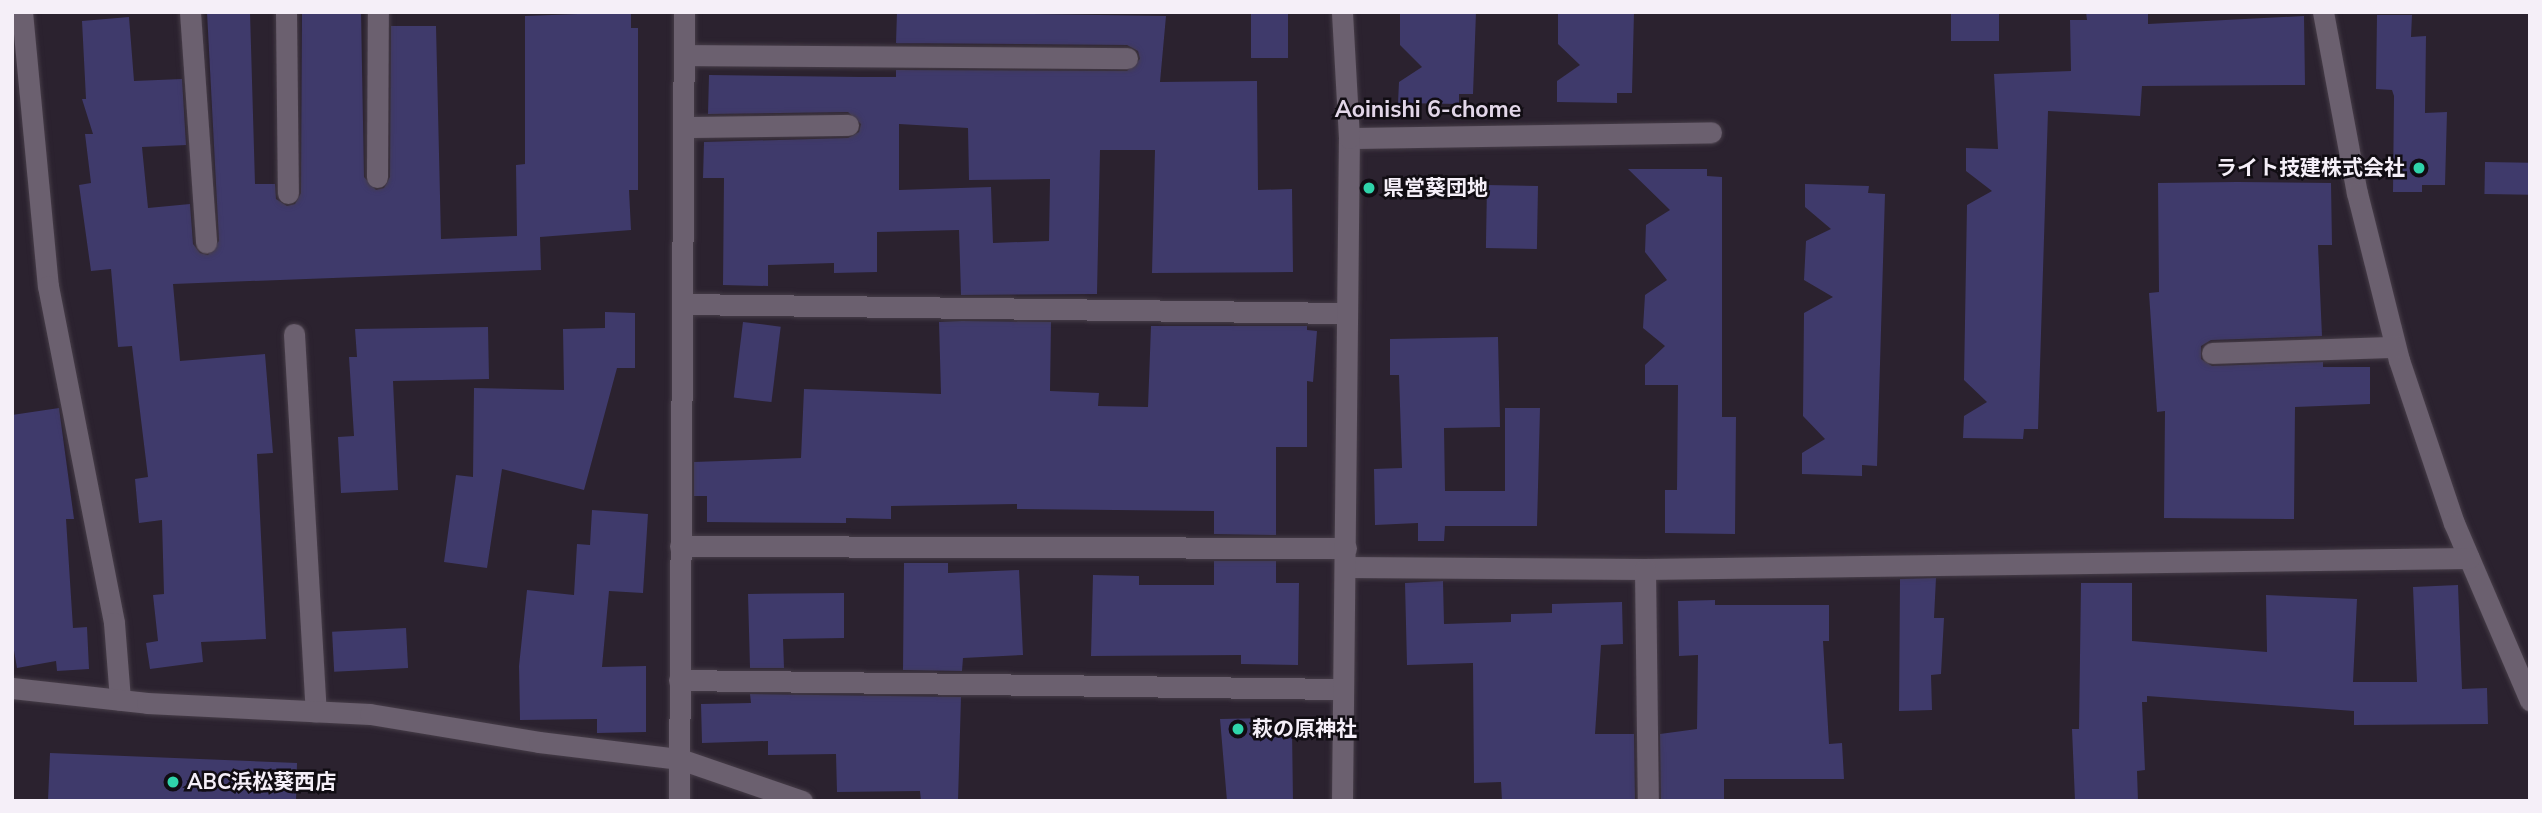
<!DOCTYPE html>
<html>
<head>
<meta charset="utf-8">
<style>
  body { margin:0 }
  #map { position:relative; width:2542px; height:813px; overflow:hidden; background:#2b222f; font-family:"Nunito Sans","Noto Sans JP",sans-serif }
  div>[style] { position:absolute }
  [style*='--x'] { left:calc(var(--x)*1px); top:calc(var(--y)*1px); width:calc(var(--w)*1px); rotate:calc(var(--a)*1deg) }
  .building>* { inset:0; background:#3f3a6b; transform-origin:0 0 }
  .roads { filter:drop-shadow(0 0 2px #463d48) drop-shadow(0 0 2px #463d48) }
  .minor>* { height:21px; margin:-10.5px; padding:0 10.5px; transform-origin:10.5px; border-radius:10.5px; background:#6b606f }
  .dots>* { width:19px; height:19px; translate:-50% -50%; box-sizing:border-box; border:4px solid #110d13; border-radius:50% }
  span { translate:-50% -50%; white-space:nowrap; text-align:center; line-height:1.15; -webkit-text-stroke:5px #110d13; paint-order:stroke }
  .poi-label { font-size:21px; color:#f5eff8; font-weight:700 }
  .right { translate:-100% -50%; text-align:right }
  .left { translate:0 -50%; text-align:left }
  .neighbourhood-label { font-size:23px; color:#e2d6e8; font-weight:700 }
  .frame { position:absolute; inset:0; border:14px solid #f5eff8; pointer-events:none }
</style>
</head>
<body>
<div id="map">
  <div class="building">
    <i style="clip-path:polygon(207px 12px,250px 12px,255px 184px,275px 184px,276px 199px,287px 206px,295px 204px,301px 193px,302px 12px,361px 12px,364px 177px,376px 190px,384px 188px,390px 177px,391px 26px,436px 26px,441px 239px,517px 236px,516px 165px,525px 164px,525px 16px,631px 12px,631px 28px,638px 28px,638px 190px,629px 190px,631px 230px,540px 237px,541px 270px,173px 284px,180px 361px,265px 354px,273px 453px,257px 454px,266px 639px,201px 642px,203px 662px,150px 669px,146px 643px,158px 641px,153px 595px,164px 594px,162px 520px,139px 523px,135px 479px,148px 477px,132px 346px,118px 347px,111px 269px,91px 271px,79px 185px,91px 183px,85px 134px,93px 134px,82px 99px,86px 99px,82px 21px,129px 17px,134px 81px,182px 79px,186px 145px,142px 147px,148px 208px,190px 204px,193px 244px,200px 253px,208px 255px,219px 241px)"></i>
    <i style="clip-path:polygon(evenodd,897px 12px,1166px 16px,1160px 82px,1257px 81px,1258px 190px,1292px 189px,1293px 272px,1152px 273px,1155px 150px,1100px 150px,1097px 294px,961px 295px,959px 230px,877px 232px,877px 272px,834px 273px,834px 263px,768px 265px,768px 286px,723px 285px,724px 178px,703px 178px,704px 142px,848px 138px,859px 132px,861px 124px,848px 112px,708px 114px,709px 75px,861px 77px,896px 77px,896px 70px,1127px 71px,1140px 59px,1138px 51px,1127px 45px,896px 43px,897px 12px,899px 124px,968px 128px,969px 180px,1050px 179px,1049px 241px,993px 243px,991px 187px,899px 190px,899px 124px)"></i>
    <i style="left:1251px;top:12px;width:37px;height:46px"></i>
    <i style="clip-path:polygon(1400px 12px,1476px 12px,1473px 94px,1459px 94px,1459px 104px,1398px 103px,1399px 82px,1422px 67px,1400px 45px)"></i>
    <i style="clip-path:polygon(1558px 12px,1634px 12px,1632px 93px,1617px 93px,1617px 103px,1557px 102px,1557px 81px,1580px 65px,1558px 44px)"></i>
    <i style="left:1951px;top:12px;width:48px;height:29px"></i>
    <i style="clip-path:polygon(2086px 12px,2148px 12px,2148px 24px,2304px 16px,2305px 85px,2142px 86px,2140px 116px,2048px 111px,2038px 429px,2024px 429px,2023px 439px,1963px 438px,1964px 416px,1987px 402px,1964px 380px,1967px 205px,1992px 191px,1966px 171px,1966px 148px,1998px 149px,1994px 74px,2071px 71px,2070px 20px,2087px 20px)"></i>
    <i style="clip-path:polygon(2377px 15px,2412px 15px,2411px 37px,2426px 36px,2425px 113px,2447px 112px,2445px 185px,2422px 185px,2422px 192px,2393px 192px,2394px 96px,2392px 90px,2376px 89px)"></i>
    <i style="left:2485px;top:162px;width:45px;height:32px;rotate:1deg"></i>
    <i style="clip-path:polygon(1628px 169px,1707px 169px,1707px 176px,1722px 177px,1722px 417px,1736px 417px,1735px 534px,1665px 533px,1665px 490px,1677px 490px,1678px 385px,1645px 385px,1645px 365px,1665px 346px,1643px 328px,1645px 295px,1667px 280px,1645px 252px,1646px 225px,1670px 210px)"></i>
    <i style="clip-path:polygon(2237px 182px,2331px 183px,2332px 245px,2318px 245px,2322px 336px,2211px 340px,2201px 346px,2201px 359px,2212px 366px,2323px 362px,2323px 367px,2370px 367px,2370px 404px,2295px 407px,2294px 519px,2164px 518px,2165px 411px,2157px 412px,2149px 293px,2159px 292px,2158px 183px)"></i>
    <i style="clip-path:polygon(1805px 184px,1869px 186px,1868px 193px,1885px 194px,1877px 466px,1862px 465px,1862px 476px,1802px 474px,1802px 453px,1825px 439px,1803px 416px,1804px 313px,1833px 297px,1804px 280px,1806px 241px,1831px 229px,1805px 207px)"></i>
    <i style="left:1487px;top:185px;width:51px;height:63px;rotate:1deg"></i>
    <i style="clip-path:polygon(605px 312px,635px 313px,635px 368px,617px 368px,584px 490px,502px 469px,487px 568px,444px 562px,456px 475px,473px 477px,474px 388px,564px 390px,563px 329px,605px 328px)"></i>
    <i style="clip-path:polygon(962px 321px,1051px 322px,1050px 391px,1099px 393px,1098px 406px,1148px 407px,1151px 326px,1307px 326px,1307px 330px,1317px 331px,1313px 382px,1307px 381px,1307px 447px,1276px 447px,1276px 535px,1214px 534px,1214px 511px,1017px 509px,1017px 504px,891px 506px,891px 519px,846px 518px,846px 523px,707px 522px,707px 496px,694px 496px,694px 462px,801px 458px,804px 389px,941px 394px,939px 322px)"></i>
    <i style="left:743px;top:322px;width:38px;height:76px;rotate:7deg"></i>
    <i style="clip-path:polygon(488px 327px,489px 379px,393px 381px,398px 490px,341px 493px,338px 437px,354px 436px,349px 357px,357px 357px,355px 329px)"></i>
    <i style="clip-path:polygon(1498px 337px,1500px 427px,1444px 428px,1445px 491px,1505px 491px,1505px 408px,1540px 408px,1537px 526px,1445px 526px,1444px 541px,1418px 541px,1418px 523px,1375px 525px,1374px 469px,1402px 468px,1399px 375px,1390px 375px,1390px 339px)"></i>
    <i style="clip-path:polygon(59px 408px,74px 519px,66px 519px,73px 628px,87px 627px,89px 669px,57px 671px,56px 661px,17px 668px,12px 639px,12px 415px)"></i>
    <i style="clip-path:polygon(592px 510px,648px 514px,643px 593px,609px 591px,602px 667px,646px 666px,646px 732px,597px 733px,597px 719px,520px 720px,519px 666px,527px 590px,574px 595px,577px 544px,590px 545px)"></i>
    <i style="clip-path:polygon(1214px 561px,1276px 561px,1276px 583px,1299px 583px,1298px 665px,1241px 664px,1241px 655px,1091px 656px,1093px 575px,1139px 576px,1139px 585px,1214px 585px)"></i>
    <i style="clip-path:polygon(904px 563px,948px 563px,948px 573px,1019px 570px,1023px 655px,963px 658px,962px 671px,903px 670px)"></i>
    <i style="clip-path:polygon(1936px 578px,1934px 618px,1944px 618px,1941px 674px,1931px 675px,1932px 710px,1899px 711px,1900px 579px)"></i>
    <i style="clip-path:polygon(1443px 581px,1444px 624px,1511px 622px,1511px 614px,1552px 613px,1552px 604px,1622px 602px,1623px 644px,1601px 645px,1595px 734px,1634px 734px,1635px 801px,1502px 801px,1501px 782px,1474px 783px,1473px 663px,1407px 665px,1405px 583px)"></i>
    <i style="clip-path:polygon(2081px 583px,2132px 583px,2132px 641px,2267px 652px,2266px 595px,2357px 599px,2353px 682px,2417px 682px,2413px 587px,2458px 585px,2462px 689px,2487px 688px,2488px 724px,2354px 725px,2354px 711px,2147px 696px,2147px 702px,2142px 702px,2145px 770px,2137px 771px,2138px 801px,2075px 801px,2072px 729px,2079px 729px)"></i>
    <i style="clip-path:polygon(844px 593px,844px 638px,783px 639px,784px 668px,750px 668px,748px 594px)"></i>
    <i style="clip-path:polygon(1715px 600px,1715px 605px,1829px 605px,1829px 641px,1823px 641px,1829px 744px,1842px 743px,1844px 779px,1724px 779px,1724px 801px,1661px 801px,1660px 734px,1697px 729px,1698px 655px,1679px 656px,1678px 601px)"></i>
    <i style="left:406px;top:628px;width:40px;height:74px;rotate:87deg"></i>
    <i style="clip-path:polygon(750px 694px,961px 697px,958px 801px,921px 801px,920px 791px,837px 792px,836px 754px,768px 755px,768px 741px,702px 743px,701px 704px,751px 703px)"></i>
    <i style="clip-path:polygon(1269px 718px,1270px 729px,1292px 729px,1293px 801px,1227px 801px,1220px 719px)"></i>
    <i style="clip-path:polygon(50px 753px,297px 763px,296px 801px,48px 801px)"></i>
  </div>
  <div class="roads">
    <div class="minor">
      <i style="--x:22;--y:12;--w:275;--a:84.6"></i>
      <i style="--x:48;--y:286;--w:343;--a:78.9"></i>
      <i style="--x:114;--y:623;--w:77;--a:85.5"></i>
      <i style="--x:190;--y:12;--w:231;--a:86"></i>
      <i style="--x:286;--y:12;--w:181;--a:89.4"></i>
      <i style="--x:2323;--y:12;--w:184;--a:79.4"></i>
      <i style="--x:2357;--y:193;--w:172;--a:75.9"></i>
      <i style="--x:2399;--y:360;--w:172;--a:71.4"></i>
      <i style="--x:2454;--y:523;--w:193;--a:66.8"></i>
      <i style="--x:685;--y:55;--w:442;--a:0.4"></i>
      <i style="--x:684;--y:127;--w:164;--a:-0.7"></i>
      <i style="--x:1349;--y:138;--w:362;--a:-0.9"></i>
      <i style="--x:377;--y:177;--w:165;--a:-89.7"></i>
      <i style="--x:682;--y:304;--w:664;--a:0.78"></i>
      <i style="--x:294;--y:334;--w:378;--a:86.7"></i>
      <i style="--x:2212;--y:353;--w:183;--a:-1.9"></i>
      <i style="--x:680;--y:546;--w:666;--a:0.17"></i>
      <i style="--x:1346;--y:567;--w:299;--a:0.4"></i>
      <i style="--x:1645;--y:569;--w:824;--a:-0.76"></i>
      <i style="--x:1645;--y:569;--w:232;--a:89.3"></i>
      <i style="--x:679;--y:680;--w:663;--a:0.78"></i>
      <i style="--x:12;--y:688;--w:136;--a:6.3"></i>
      <i style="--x:147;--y:703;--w:223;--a:2.8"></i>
      <i style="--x:370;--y:714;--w:171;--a:9.4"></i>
      <i style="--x:539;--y:742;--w:142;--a:6.9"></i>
      <i style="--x:680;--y:759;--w:129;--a:19"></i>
      <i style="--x:679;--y:801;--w:789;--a:-89.64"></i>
      <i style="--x:1342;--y:801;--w:663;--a:-89.4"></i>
      <i style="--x:1349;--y:138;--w:126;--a:-93.2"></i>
    </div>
  </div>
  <div class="dots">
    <i style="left:2419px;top:168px;background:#2fd4aa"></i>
    <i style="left:1369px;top:188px;background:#2fd4aa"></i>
    <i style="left:1238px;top:729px;background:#2fd4aa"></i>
    <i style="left:173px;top:782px;background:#2fd4aa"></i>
  </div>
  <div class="poi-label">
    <span class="right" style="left:2405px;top:168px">ライト技建株式会社</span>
    <span class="left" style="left:1383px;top:188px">県営葵団地</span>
    <span class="left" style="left:1252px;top:729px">萩の原神社</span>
    <span class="left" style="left:187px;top:782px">ABC浜松葵西店</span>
  </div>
  <div class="neighbourhood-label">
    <span style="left:1428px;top:110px">Aoinishi 6-chome</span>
  </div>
  <div class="frame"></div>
</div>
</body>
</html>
